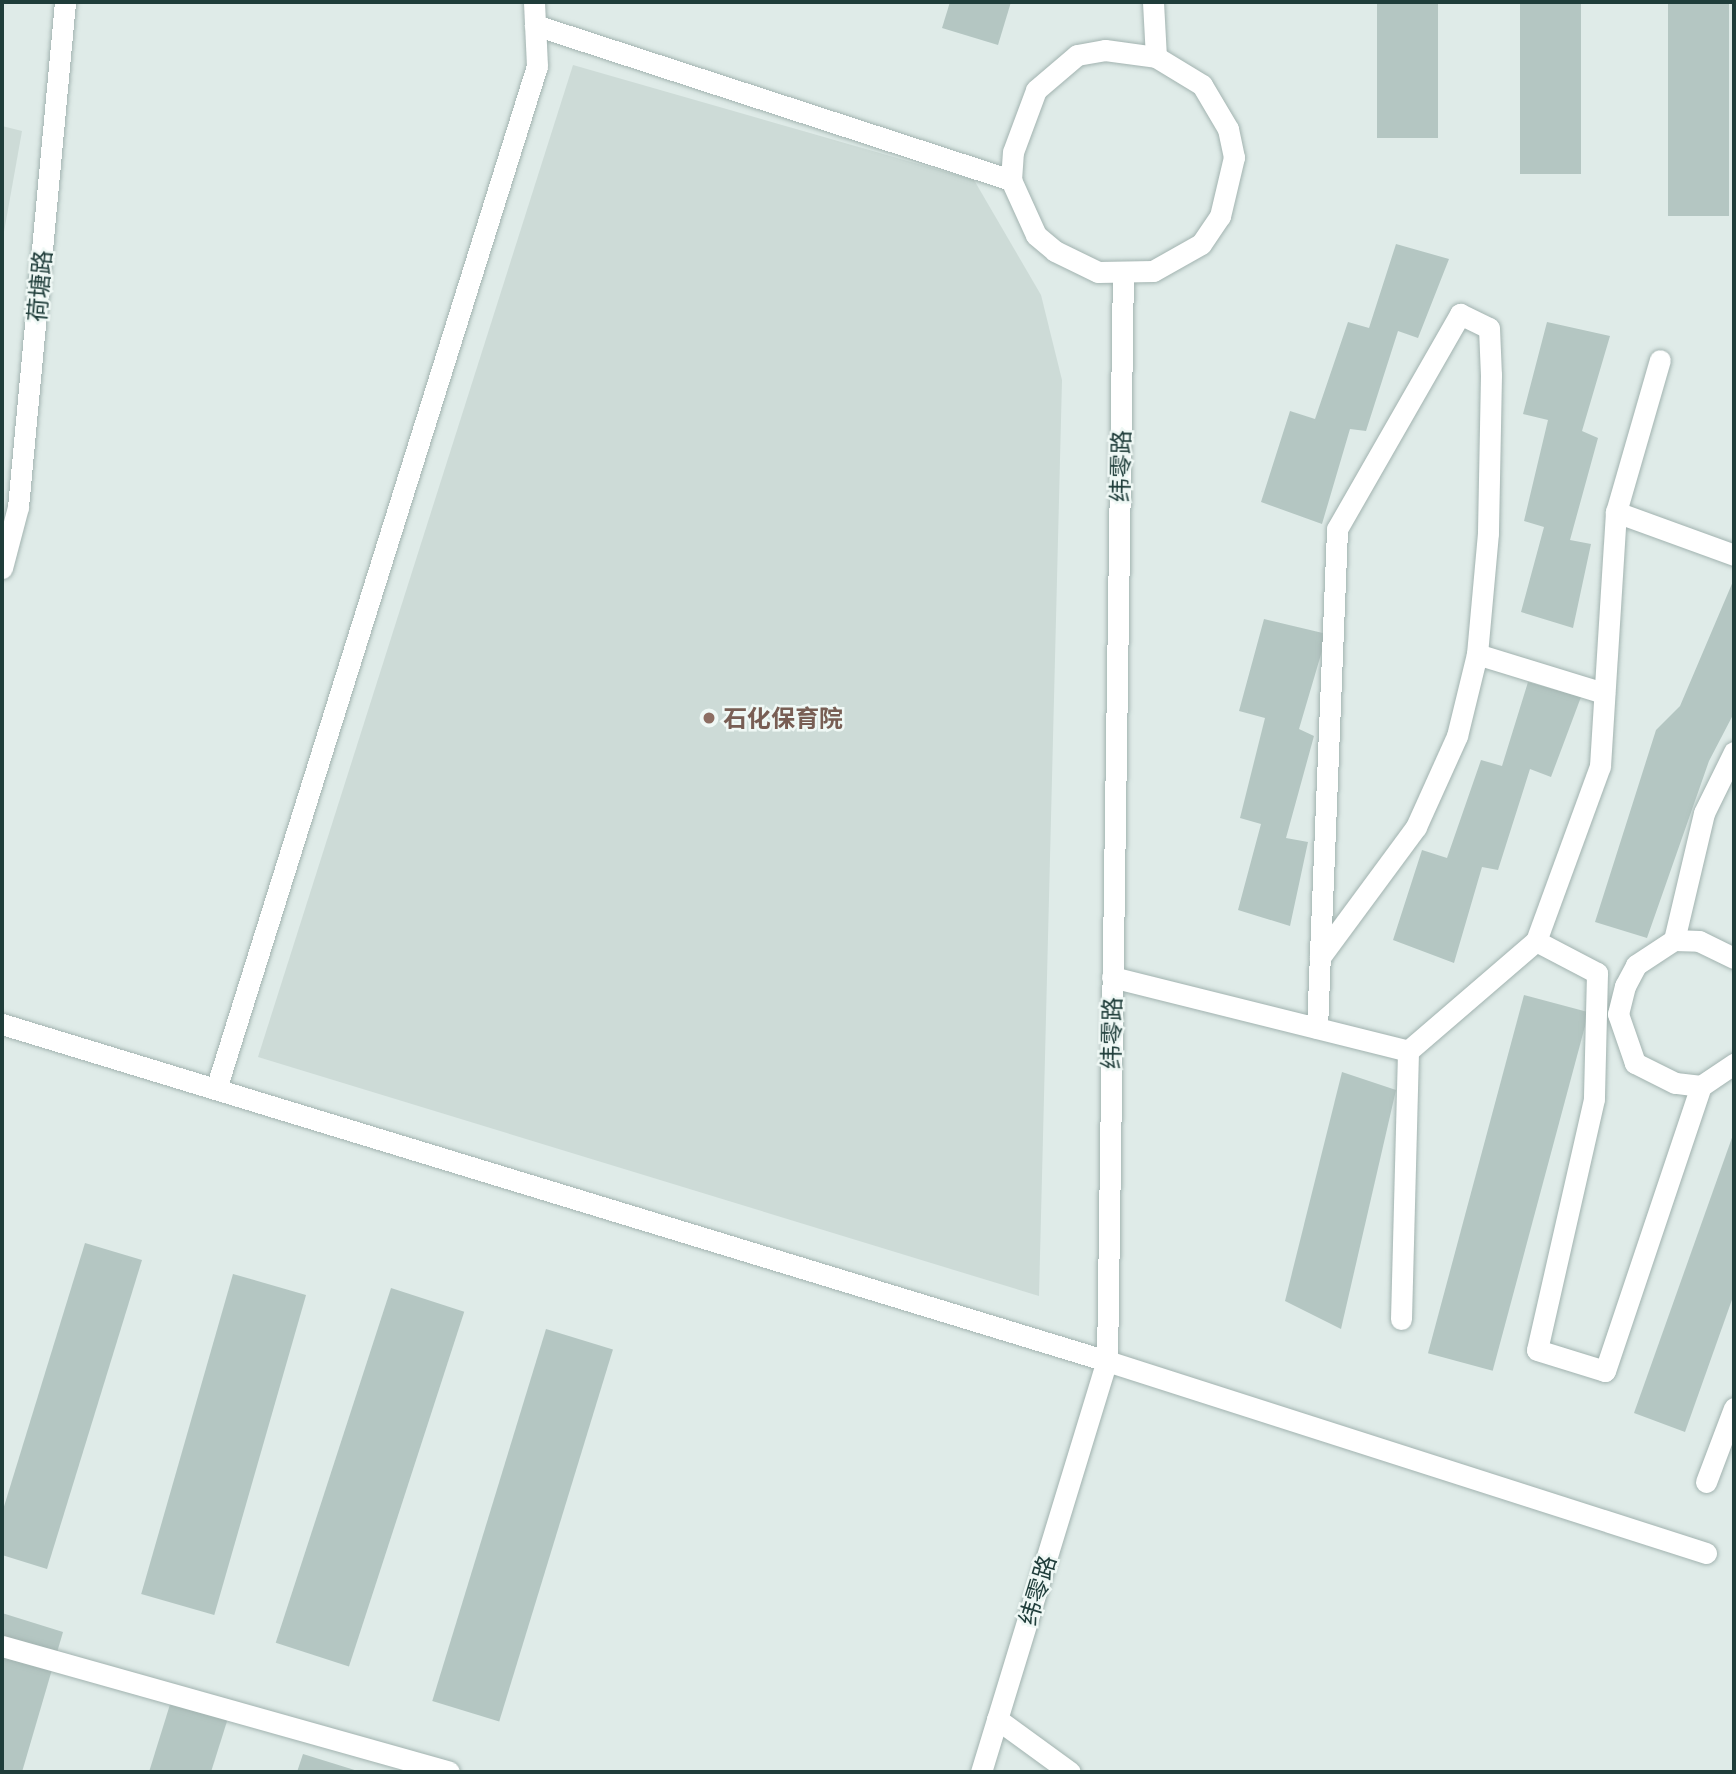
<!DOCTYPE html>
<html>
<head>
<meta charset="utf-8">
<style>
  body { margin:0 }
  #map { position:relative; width:1736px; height:1774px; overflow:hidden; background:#dfebe8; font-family:"Noto Sans","Noto Sans SC",sans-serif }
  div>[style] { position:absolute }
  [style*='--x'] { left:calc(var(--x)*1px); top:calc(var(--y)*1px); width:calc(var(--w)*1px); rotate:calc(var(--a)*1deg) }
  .built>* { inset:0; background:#cddbd7 }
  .building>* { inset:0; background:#b4c6c2; transform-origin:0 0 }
  .roads { filter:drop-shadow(0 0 2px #a2b3b0) drop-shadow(0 0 2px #a2b3b0) }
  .minor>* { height:21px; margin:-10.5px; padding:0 10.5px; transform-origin:10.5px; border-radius:10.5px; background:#fff }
  .dots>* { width:19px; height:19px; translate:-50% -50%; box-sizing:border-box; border:4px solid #eff8f5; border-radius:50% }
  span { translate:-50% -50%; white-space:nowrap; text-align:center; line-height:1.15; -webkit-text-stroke:5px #eff8f5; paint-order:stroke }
  .street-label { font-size:24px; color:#1f3d3a }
  .education-label { font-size:24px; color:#785e54; font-weight:700 }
  .left { translate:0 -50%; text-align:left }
  .frame { position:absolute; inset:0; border:4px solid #1f3d3a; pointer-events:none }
</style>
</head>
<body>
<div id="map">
  <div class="built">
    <i style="clip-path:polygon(573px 65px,974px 180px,1041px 295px,1062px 380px,1039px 1296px,258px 1057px)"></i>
    <i style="clip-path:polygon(2px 126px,22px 131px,2px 243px)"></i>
  </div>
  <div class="building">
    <i style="clip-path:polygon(950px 2px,1011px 2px,998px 45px,942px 28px)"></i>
    <i style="left:1377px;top:2px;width:61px;height:136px"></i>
    <i style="left:1520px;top:2px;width:61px;height:172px"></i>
    <i style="left:1668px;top:2px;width:61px;height:214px"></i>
    <i style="clip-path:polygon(1396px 244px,1449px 259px,1418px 338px,1398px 331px,1366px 431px,1350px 429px,1322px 524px,1261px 502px,1290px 411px,1315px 419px,1348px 322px,1369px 328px)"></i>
    <i style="clip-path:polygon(1547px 322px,1610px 336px,1582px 431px,1598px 438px,1570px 540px,1591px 544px,1573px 628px,1521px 612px,1544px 527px,1524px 521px,1548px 420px,1523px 414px)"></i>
    <i style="clip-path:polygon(1734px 579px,1734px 713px,1709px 761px,1647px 938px,1595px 922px,1656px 730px,1680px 706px)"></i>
    <i style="clip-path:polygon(1264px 619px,1327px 634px,1299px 729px,1314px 736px,1286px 838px,1308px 842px,1290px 926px,1238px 910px,1261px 824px,1240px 818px,1265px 718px,1239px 711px)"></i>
    <i style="clip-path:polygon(1528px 682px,1581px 697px,1551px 777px,1530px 769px,1498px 870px,1482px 867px,1454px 963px,1393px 940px,1422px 850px,1447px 858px,1481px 760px,1502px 766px)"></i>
    <i style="left:1524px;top:995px;width:67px;height:371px;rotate:15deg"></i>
    <i style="clip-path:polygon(1342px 1072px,1396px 1090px,1341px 1329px,1285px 1301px)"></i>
    <i style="clip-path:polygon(1734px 1132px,1734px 1294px,1685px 1432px,1634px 1413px)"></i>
    <i style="clip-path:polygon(85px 1243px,142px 1260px,47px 1569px,2px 1555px,2px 1513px)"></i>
    <i style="left:233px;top:1274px;width:76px;height:333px;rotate:16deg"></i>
    <i style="left:391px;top:1288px;width:77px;height:373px;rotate:18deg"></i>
    <i style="left:546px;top:1329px;width:70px;height:389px;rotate:17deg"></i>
    <i style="clip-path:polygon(2px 1613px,63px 1632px,22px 1772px,2px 1772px)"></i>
    <i style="clip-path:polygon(172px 1698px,229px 1715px,211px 1772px,149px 1772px)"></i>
    <i style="clip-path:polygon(303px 1754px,361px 1772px,297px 1772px)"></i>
  </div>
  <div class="roads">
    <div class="minor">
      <i style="--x:1153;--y:2;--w:55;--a:86.9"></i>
      <i style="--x:535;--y:25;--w:501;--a:18.04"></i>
      <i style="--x:1105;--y:50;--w:51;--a:7.8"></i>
      <i style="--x:1156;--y:57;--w:54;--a:31.3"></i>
      <i style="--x:1202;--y:85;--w:51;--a:59.4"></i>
      <i style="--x:1228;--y:129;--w:29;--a:78"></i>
      <i style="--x:1234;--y:157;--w:61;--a:103.3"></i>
      <i style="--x:1220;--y:216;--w:34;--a:124"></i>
      <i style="--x:1201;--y:244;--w:55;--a:150.6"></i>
      <i style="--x:1153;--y:271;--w:55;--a:179"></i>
      <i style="--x:1098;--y:272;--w:48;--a:-154"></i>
      <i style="--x:1055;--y:251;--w:25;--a:-140"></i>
      <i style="--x:1036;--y:235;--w:60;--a:-114.4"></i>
      <i style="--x:1011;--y:180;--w:28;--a:-86"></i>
      <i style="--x:1013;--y:152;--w:66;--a:-69.6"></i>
      <i style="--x:1036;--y:90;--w:54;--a:-40.5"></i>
      <i style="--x:1077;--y:55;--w:28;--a:-10"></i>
      <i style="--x:1616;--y:512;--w:126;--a:20"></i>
      <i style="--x:2;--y:568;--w:63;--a:-75.3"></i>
      <i style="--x:18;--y:507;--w:507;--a:-84.68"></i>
      <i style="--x:1477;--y:654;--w:133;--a:17.1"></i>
      <i style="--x:1674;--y:940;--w:130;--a:-76.7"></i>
      <i style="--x:1704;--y:813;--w:68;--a:-63.8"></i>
      <i style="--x:1536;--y:941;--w:69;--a:27.7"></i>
      <i style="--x:1597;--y:973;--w:126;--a:91.4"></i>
      <i style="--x:1594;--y:1099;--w:257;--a:102.8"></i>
      <i style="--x:1537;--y:1350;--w:71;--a:17.2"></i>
      <i style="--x:1605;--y:1371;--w:301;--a:-71.4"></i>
      <i style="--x:1701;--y:1086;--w:40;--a:-34"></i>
      <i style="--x:1112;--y:977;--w:305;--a:14"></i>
      <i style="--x:1408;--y:1051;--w:169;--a:-40.7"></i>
      <i style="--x:1536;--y:941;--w:186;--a:-69.9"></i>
      <i style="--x:1600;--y:766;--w:255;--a:-86.4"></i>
      <i style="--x:1616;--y:512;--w:158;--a:-73.9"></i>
      <i style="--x:2;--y:1024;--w:1155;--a:16.96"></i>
      <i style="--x:1107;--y:1361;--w:629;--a:17.77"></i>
      <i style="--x:1317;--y:1028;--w:499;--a:-87.7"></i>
      <i style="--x:1337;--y:529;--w:248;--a:-60.2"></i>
      <i style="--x:1460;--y:314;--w:32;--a:26"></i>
      <i style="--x:1489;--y:328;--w:47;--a:87.6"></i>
      <i style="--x:1491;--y:375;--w:158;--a:91.1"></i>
      <i style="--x:1488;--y:533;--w:121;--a:95.2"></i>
      <i style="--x:1477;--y:654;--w:84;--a:103.7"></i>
      <i style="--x:1457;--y:736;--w:100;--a:114.3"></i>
      <i style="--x:1416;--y:827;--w:162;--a:126.4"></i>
      <i style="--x:1701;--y:1086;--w:26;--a:-173"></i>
      <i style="--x:1675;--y:1083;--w:45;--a:-153.4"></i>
      <i style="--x:1635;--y:1063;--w:52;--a:-109.1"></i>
      <i style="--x:1618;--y:1014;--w:29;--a:-76"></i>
      <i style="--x:1625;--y:986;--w:24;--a:-62"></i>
      <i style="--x:1636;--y:965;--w:45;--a:-33.3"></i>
      <i style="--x:1674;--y:940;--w:25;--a:2"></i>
      <i style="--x:1699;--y:941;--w:39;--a:26"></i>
      <i style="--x:216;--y:1089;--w:1072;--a:-72.58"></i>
      <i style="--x:537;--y:66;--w:64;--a:-92.7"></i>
      <i style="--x:1401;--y:1319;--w:268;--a:-88.5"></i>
      <i style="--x:1706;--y:1482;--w:79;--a:-69.3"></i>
      <i style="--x:2;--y:1646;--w:464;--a:15.7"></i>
      <i style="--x:997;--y:1719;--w:90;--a:36"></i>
      <i style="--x:981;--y:1772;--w:430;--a:-73"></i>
      <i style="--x:1107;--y:1361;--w:1086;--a:-89.16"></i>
    </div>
  </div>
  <div class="dots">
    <i style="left:709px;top:718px;background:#8d6e63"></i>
  </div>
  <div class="street-label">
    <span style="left:39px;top:286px;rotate:-85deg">荷塘路</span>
    <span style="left:1120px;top:466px;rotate:-89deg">纬零路</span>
    <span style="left:1111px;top:1033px;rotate:-89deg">纬零路</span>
    <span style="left:1037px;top:1590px;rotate:-73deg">纬零路</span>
  </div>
  <div class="education-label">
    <span class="left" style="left:723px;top:718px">石化保育院</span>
  </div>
  <div class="frame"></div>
</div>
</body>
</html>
